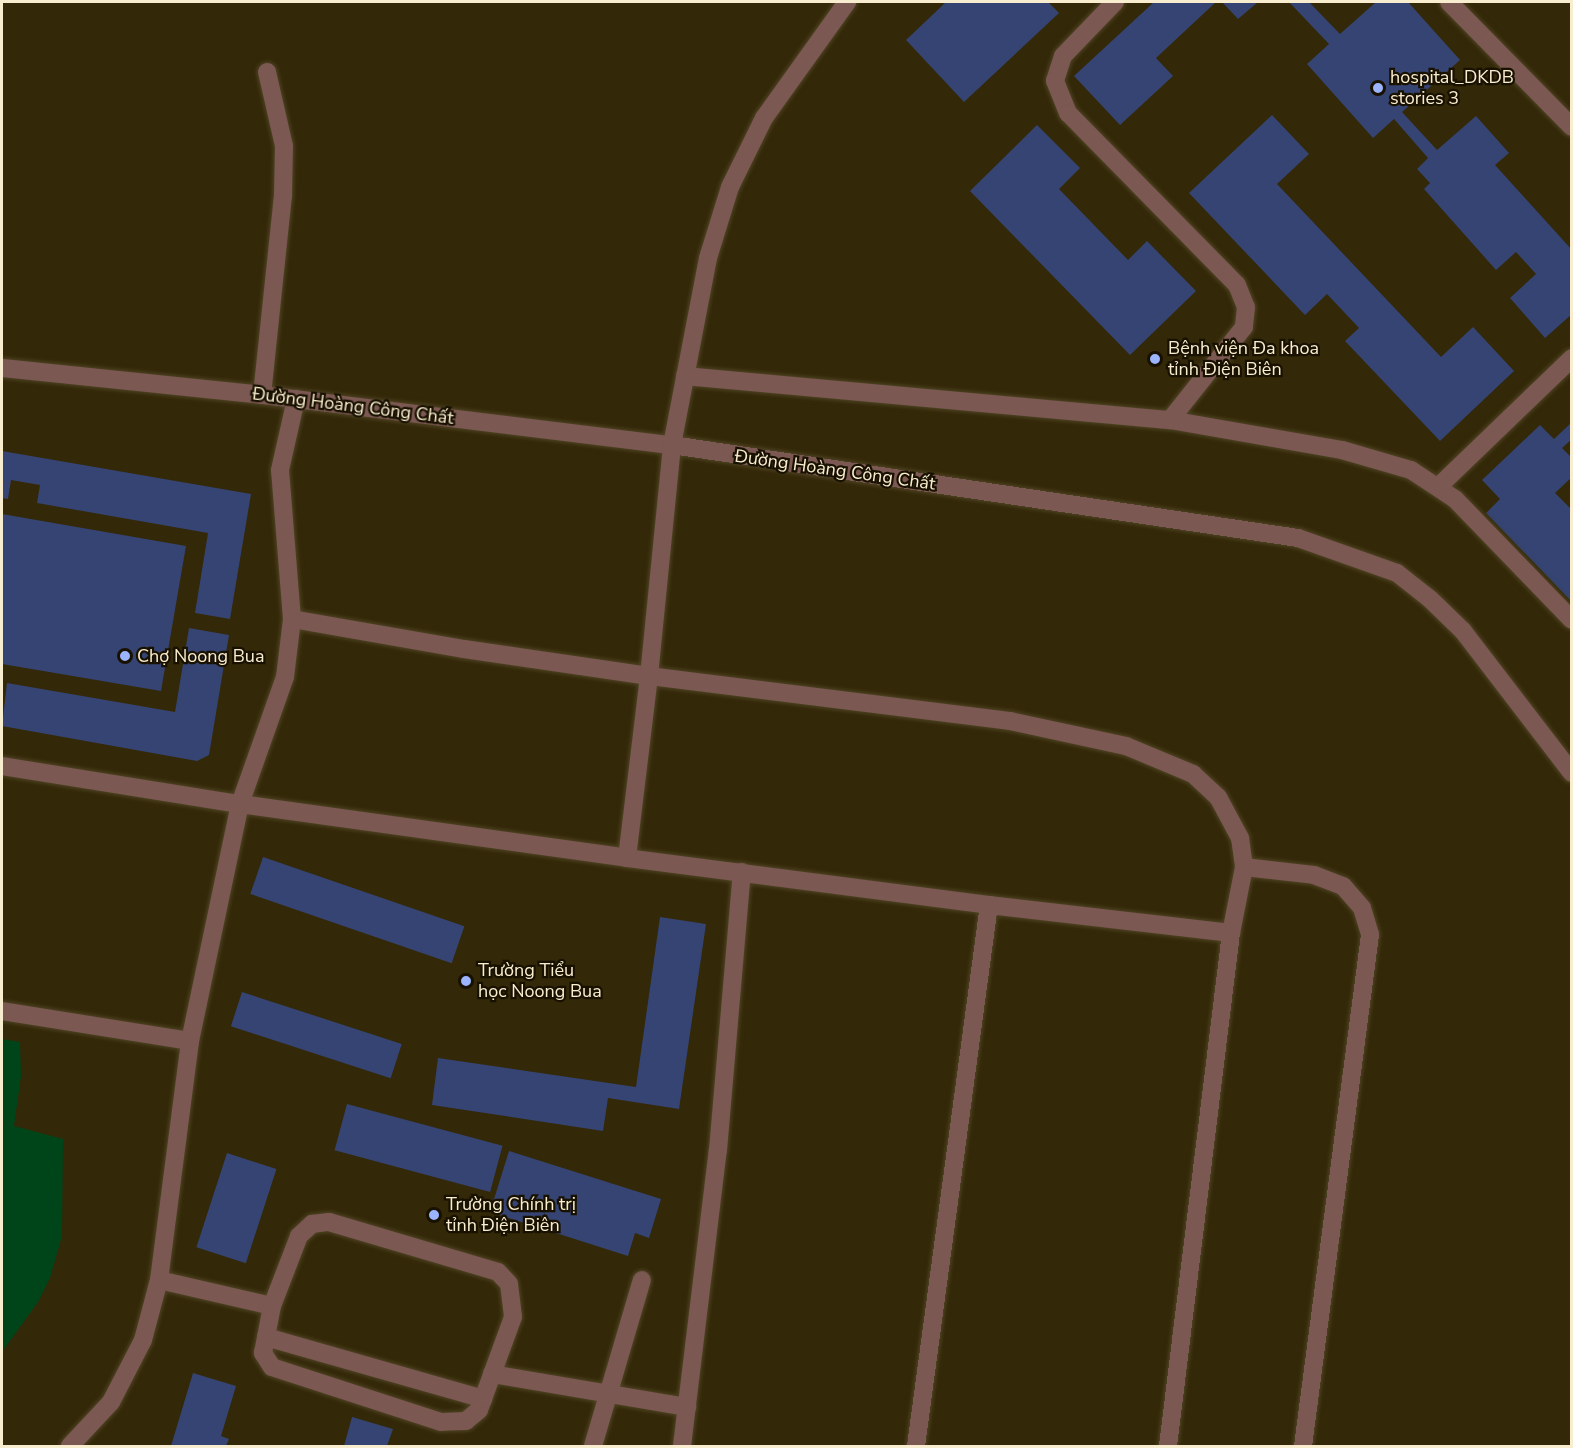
<!DOCTYPE html>
<html>
<head>
<meta charset="utf-8">
<style>
  body { margin:0 }
  #map { position:relative; width:1573px; height:1448px; overflow:hidden; background:#332808; font-family:"Nunito Sans",sans-serif }
  div>[style] { position:absolute }
  [style*='--x'] { left:calc(var(--x)*1px); top:calc(var(--y)*1px); width:calc(var(--w)*1px); rotate:calc(var(--a)*1deg) }
  .green>* { inset:0; background:#004519 }
  .building>* { inset:0; background:#354472; transform-origin:0 0 }
  .roads { filter:drop-shadow(0 0 2px #4f4424) drop-shadow(0 0 2px #4f4424) }
  .minor>* { height:18px; margin:-9px; padding:0 9px; transform-origin:9px; border-radius:9px; background:#7b5852 }
  .dots>* { width:16px; height:16px; translate:-50% -50%; box-sizing:border-box; border:3px solid #191100; border-radius:50% }
  span { translate:-50% -50%; white-space:nowrap; text-align:center; line-height:1.15; -webkit-text-stroke:4.5px #191100; paint-order:stroke }
  .poi-label { font-size:18px; color:#f9edd0 }
  .left { translate:0 -50%; text-align:left }
  .street-label { font-size:18px; color:#f9edd0 }
  .frame { position:absolute; inset:0; border:3px solid #f9edd0; pointer-events:none }
</style>
</head>
<body>
<div id="map">
  <div class="green">
    <i style="clip-path:polygon(2px 1039px,20px 1042px,21px 1076px,14px 1126px,63px 1139px,62px 1236px,50px 1278px,38px 1302px,2px 1352px)"></i>
  </div>
  <div class="building">
    <i style="clip-path:polygon(946px 2px,1048px 2px,1059px 13px,964px 102px,906px 40px)"></i>
    <i style="clip-path:polygon(1154px 2px,1216px 2px,1156px 58px,1173px 76px,1120px 125px,1074px 76px)"></i>
    <i style="clip-path:polygon(1222px 2px,1258px 2px,1238px 19px)"></i>
    <i style="clip-path:polygon(1289px 2px,1309px 2px,1340px 34px,1376px 2px,1408px 2px,1460px 60px,1402px 112px,1437px 150px,1476px 116px,1509px 153px,1495px 165px,1572px 250px,1572px 314px,1545px 338px,1510px 298px,1536px 274px,1516px 252px,1496px 270px,1424px 189px,1430px 183px,1417px 169px,1428px 158px,1394px 119px,1373px 138px,1307px 64px,1329px 44px)"></i>
    <i style="clip-path:polygon(1272px 115px,1309px 154px,1277px 184px,1441px 357px,1473px 327px,1514px 371px,1440px 441px,1345px 341px,1359px 328px,1327px 294px,1305px 315px,1189px 193px)"></i>
    <i style="clip-path:polygon(1037px 125px,1080px 168px,1059px 189px,1128px 260px,1147px 241px,1196px 291px,1130px 355px,970px 191px)"></i>
    <i style="clip-path:polygon(1572px 422px,1572px 439px,1562px 448px,1572px 458px,1572px 477px,1555px 493px,1572px 510px,1572px 602px,1486px 513px,1500px 499px,1482px 480px,1540px 425px,1554px 439px)"></i>
    <i style="clip-path:polygon(2px 451px,251px 494px,230px 619px,195px 613px,208px 533px,37px 503px,40px 485px,11px 480px,8px 499px,2px 498px)"></i>
    <i style="clip-path:polygon(2px 514px,186px 546px,161px 691px,2px 664px)"></i>
    <i style="clip-path:polygon(189px 628px,229px 635px,209px 755px,197px 761px,2px 726px,7px 683px,175px 712px)"></i>
    <i style="left:263px;top:857px;width:213px;height:39px;rotate:19deg"></i>
    <i style="clip-path:polygon(660px 917px,706px 924px,679px 1109px,608px 1098px,603px 1131px,432px 1105px,438px 1058px,636px 1087px)"></i>
    <i style="left:242px;top:992px;width:168px;height:36px;rotate:18deg"></i>
    <i style="left:347px;top:1104px;width:161px;height:48px;rotate:15deg"></i>
    <i style="clip-path:polygon(509px 1151px,661px 1199px,649px 1238px,635px 1233px,628px 1256px,490px 1212px)"></i>
    <i style="left:227px;top:1153px;width:52px;height:99px;rotate:18deg"></i>
    <i style="clip-path:polygon(193px 1373px,236px 1386px,221px 1436px,229px 1439px,226px 1446px,171px 1446px)"></i>
    <i style="clip-path:polygon(352px 1417px,393px 1429px,387px 1446px,344px 1446px)"></i>
  </div>
  <div class="roads">
    <div class="minor">
      <i style="--x:1115;--y:2;--w:75;--a:133.9"></i>
      <i style="--x:1063;--y:56;--w:26;--a:108"></i>
      <i style="--x:1055;--y:81;--w:35;--a:68"></i>
      <i style="--x:1068;--y:113;--w:241;--a:45.5"></i>
      <i style="--x:1237;--y:285;--w:24;--a:68"></i>
      <i style="--x:1246;--y:307;--w:20;--a:96"></i>
      <i style="--x:1244;--y:327;--w:119;--a:128.5"></i>
      <i style="--x:1449;--y:2;--w:175;--a:45.5"></i>
      <i style="--x:2;--y:368;--w:261;--a:5.9"></i>
      <i style="--x:262;--y:395;--w:413;--a:7"></i>
      <i style="--x:672;--y:445;--w:633;--a:8.45"></i>
      <i style="--x:1298;--y:538;--w:105;--a:19.5"></i>
      <i style="--x:1397;--y:573;--w:42;--a:38.2"></i>
      <i style="--x:1430;--y:599;--w:46;--a:44.1"></i>
      <i style="--x:1463;--y:631;--w:179;--a:52.5"></i>
      <i style="--x:685;--y:376;--w:487;--a:5.2"></i>
      <i style="--x:1170;--y:420;--w:175;--a:9.9"></i>
      <i style="--x:1342;--y:450;--w:72;--a:16.2"></i>
      <i style="--x:1411;--y:470;--w:53;--a:33.4"></i>
      <i style="--x:1455;--y:499;--w:168;--a:46"></i>
      <i style="--x:262;--y:395;--w:200;--a:-84"></i>
      <i style="--x:283;--y:196;--w:50;--a:-88.9"></i>
      <i style="--x:284;--y:146;--w:76;--a:-102.9"></i>
      <i style="--x:1438;--y:487;--w:186;--a:-43.9"></i>
      <i style="--x:292;--y:619;--w:175;--a:9.9"></i>
      <i style="--x:464;--y:649;--w:187;--a:8.3"></i>
      <i style="--x:649;--y:676;--w:364;--a:7.1"></i>
      <i style="--x:1010;--y:721;--w:119;--a:12.2"></i>
      <i style="--x:1126;--y:746;--w:73;--a:22.7"></i>
      <i style="--x:1193;--y:774;--w:34;--a:43"></i>
      <i style="--x:1218;--y:797;--w:47;--a:61.8"></i>
      <i style="--x:1240;--y:838;--w:29;--a:82"></i>
      <i style="--x:1244;--y:867;--w:67;--a:101.1"></i>
      <i style="--x:1231;--y:933;--w:517;--a:97"></i>
      <i style="--x:2;--y:766;--w:241;--a:9.1"></i>
      <i style="--x:240;--y:804;--w:391;--a:7.9"></i>
      <i style="--x:627;--y:858;--w:365;--a:7.4"></i>
      <i style="--x:989;--y:905;--w:244;--a:6.6"></i>
      <i style="--x:627;--y:858;--w:183;--a:-83.1"></i>
      <i style="--x:649;--y:676;--w:232;--a:-84.3"></i>
      <i style="--x:672;--y:445;--w:190;--a:-79.1"></i>
      <i style="--x:708;--y:258;--w:74;--a:-72.8"></i>
      <i style="--x:730;--y:187;--w:77;--a:-63.8"></i>
      <i style="--x:764;--y:118;--w:143;--a:-54.4"></i>
      <i style="--x:1244;--y:867;--w:70;--a:6.5"></i>
      <i style="--x:1314;--y:875;--w:31;--a:21"></i>
      <i style="--x:1343;--y:886;--w:29;--a:49"></i>
      <i style="--x:1362;--y:908;--w:28;--a:73"></i>
      <i style="--x:1370;--y:935;--w:515;--a:97.47"></i>
      <i style="--x:2;--y:1011;--w:190;--a:9.1"></i>
      <i style="--x:329;--y:1222;--w:176;--a:16.5"></i>
      <i style="--x:498;--y:1272;--w:16;--a:47"></i>
      <i style="--x:509;--y:1284;--w:33;--a:83"></i>
      <i style="--x:513;--y:1317;--w:99;--a:110.1"></i>
      <i style="--x:479;--y:1410;--w:17;--a:140"></i>
      <i style="--x:466;--y:1421;--w:25;--a:178"></i>
      <i style="--x:441;--y:1422;--w:178;--a:-162"></i>
      <i style="--x:272;--y:1367;--w:17;--a:-123"></i>
      <i style="--x:263;--y:1353;--w:48;--a:-79.2"></i>
      <i style="--x:272;--y:1306;--w:75;--a:-68.9"></i>
      <i style="--x:299;--y:1236;--w:18;--a:-43"></i>
      <i style="--x:312;--y:1224;--w:17;--a:-7"></i>
      <i style="--x:159;--y:1280;--w:116;--a:13"></i>
      <i style="--x:266;--y:1337;--w:226;--a:15.9"></i>
      <i style="--x:492;--y:1374;--w:198;--a:9.6"></i>
      <i style="--x:70;--y:1446;--w:60;--a:-47"></i>
      <i style="--x:111;--y:1402;--w:70;--a:-62.7"></i>
      <i style="--x:143;--y:1340;--w:62;--a:-75.1"></i>
      <i style="--x:159;--y:1280;--w:241;--a:-82.6"></i>
      <i style="--x:190;--y:1041;--w:242;--a:-78.1"></i>
      <i style="--x:240;--y:804;--w:135;--a:-70.5"></i>
      <i style="--x:285;--y:677;--w:58;--a:-83.1"></i>
      <i style="--x:292;--y:619;--w:149;--a:-94.6"></i>
      <i style="--x:280;--y:470;--w:73;--a:-77.3"></i>
      <i style="--x:593;--y:1446;--w:173;--a:-73.6"></i>
      <i style="--x:682;--y:1446;--w:298;--a:-83.1"></i>
      <i style="--x:718;--y:1150;--w:279;--a:-85.1"></i>
      <i style="--x:916;--y:1446;--w:546;--a:-82.32"></i>
    </div>
  </div>
  <div class="dots">
    <i style="left:1378px;top:88px;background:#9bb4fd"></i>
    <i style="left:1155px;top:359px;background:#9bb4fd"></i>
    <i style="left:125px;top:656px;background:#9bb4fd"></i>
    <i style="left:466px;top:981px;background:#9bb4fd"></i>
    <i style="left:434px;top:1215px;background:#9bb4fd"></i>
  </div>
  <div class="poi-label">
    <span class="left" style="left:1390px;top:88px">hospital_DKDB<br>stories 3</span>
    <span class="left" style="left:1168px;top:359px">Bệnh viện Đa khoa<br>tỉnh Điện Biên</span>
    <span class="left" style="left:137px;top:656px">Chợ Noong Bua</span>
    <span class="left" style="left:478px;top:981px">Trường Tiểu<br>học Noong Bua</span>
    <span class="left" style="left:446px;top:1215px">Trường Chính trị<br>tỉnh Điện Biên</span>
  </div>
  <div class="street-label">
    <span style="left:353px;top:406px;rotate:7deg">Đường Hoàng Công Chất</span>
    <span style="left:835px;top:470px;rotate:8deg">Đường Hoàng Công Chất</span>
  </div>
  <div class="frame"></div>
</div>
</body>
</html>
